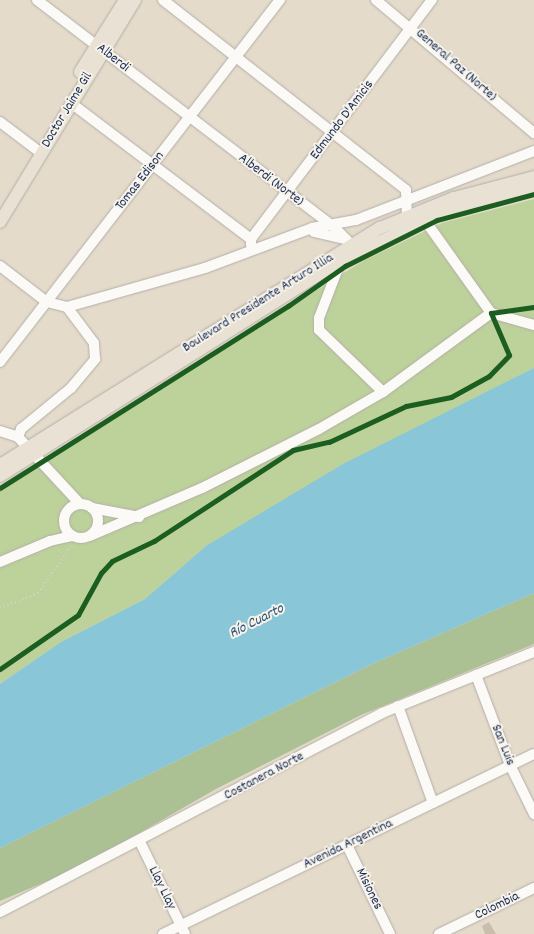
<!DOCTYPE html>
<html>
<head>
<meta charset="utf-8">
<style>
  body { margin:0 }
  #map { position:relative; width:534px; height:934px; overflow:hidden; background:#e5dbcb; font-family:Dekko,sans-serif }
  div>[style] { position:absolute }
  [style*='--x'] { left:calc(var(--x)*1px); top:calc(var(--y)*1px); width:calc(var(--w)*1px); rotate:calc(var(--a)*1deg) }
  .green>* { inset:0; background:#bdd19b }
  .forest>* { inset:0; background:#acc193 }
  .water>* { inset:0; background:#88c6d8 }
  .building>* { inset:0; background:#cabdac }
  .path>* { height:1.5px; margin-top:-0.75px; transform-origin:0; background:repeating-linear-gradient(90deg,#d3d2d0 0 1px,transparent 0 4px) }
  .roads { filter:drop-shadow(0 0 1px #b2aea8) drop-shadow(0 0 1px #b2aea8) }
  .minor>* { height:10px; margin:-5px; padding:0 5px; transform-origin:5px; border-radius:5px; background:#fbfaf7 }
  .minor>.ring { margin:-5px; padding:0; box-sizing:content-box; background:none; border:10px solid #fbfaf7; border-radius:50% }
  .major>* { height:12px; margin:-6px; padding:0 6px; transform-origin:6px; border-radius:6px; background:#e8e1d4 }
  .cycleway>* { height:5px; margin:-2.5px; padding:0 2.5px; transform-origin:2.5px; border-radius:2.5px; background:#1b5e20 }
  span { translate:-50% -50%; white-space:nowrap; text-align:center; line-height:1.15; -webkit-text-stroke:4px #f7f3e8; paint-order:stroke }
  .street-label { font-size:14px; color:#1b2f5e }
  .water-label { font-size:15px; color:#2c527e; font-style:italic }
</style>
</head>
<body>
<div id="map">
  <div class="green">
    <i style="clip-path:polygon(534px 199px,534px 368px,206px 546px,145px 599px,61px 642px,0 684px,0 488px,363px 261px,442px 223px)"></i>
  </div>
  <div class="forest">
    <i style="clip-path:polygon(534px 593px,534px 644px,361px 715px,216px 789px,80px 867px,0 901px,0 848px,370px 665px)"></i>
  </div>
  <div class="water">
    <i style="clip-path:polygon(534px 368px,534px 593px,370px 665px,0 848px,0 684px,61px 642px,145px 599px,206px 546px,343px 464px)"></i>
  </div>
  <div class="building">
    <i style="clip-path:polygon(489px 922px,496px 934px,485px 934px,482px 926px)"></i>
  </div>
  <div class="path">
    <i style="--x:0;--y:608;--w:41;--a:-21.5"></i>
    <i style="--x:38;--y:593;--w:57;--a:-54.9"></i>
  </div>
  <div class="roads">
    <div class="minor">
      <i style="--x:37;--y:0;--w:372;--a:37.4"></i>
      <i style="--x:333;--y:226;--w:25;--a:45"></i>
      <i style="--x:163;--y:0;--w:308;--a:38"></i>
      <i style="--x:406;--y:190;--w:35;--a:88"></i>
      <i style="--x:376;--y:0;--w:207;--a:40.1"></i>
      <i style="--x:71;--y:103;--w:226;--a:37.1"></i>
      <i style="--x:251;--y:239;--w:6;--a:90"></i>
      <i style="--x:0;--y:122;--w:51;--a:37.1"></i>
      <i style="--x:424;--y:219;--w:115;--a:54.5"></i>
      <i style="--x:491;--y:313;--w:45;--a:15.6"></i>
      <i style="--x:314;--y:232;--w:32;--a:13"></i>
      <i style="--x:251;--y:239;--w:300;--a:-52.9"></i>
      <i style="--x:336;--y:257;--w:14;--a:86"></i>
      <i style="--x:337;--y:271;--w:50;--a:111"></i>
      <i style="--x:319;--y:318;--w:12;--a:90"></i>
      <i style="--x:319;--y:330;--w:89;--a:44.1"></i>
      <i style="--x:0;--y:266;--w:59;--a:37.5"></i>
      <i style="--x:47;--y:302;--w:21;--a:14"></i>
      <i style="--x:67;--y:307;--w:143;--a:-15.8"></i>
      <i style="--x:205;--y:268;--w:114;--a:-20.5"></i>
      <i style="--x:312;--y:228;--w:45;--a:-10.3"></i>
      <i style="--x:356;--y:220;--w:191;--a:-21.2"></i>
      <i style="--x:0;--y:362;--w:458;--a:-52.3"></i>
      <i style="--x:0;--y:431;--w:19;--a:18"></i>
      <i style="--x:18;--y:437;--w:91;--a:47.2"></i>
      <i style="--x:18;--y:437;--w:9;--a:-69"></i>
      <i style="--x:21;--y:429;--w:65;--a:-39.4"></i>
      <i style="--x:71;--y:388;--w:38;--a:-50"></i>
      <i style="--x:95;--y:359;--w:16;--a:-94"></i>
      <i style="--x:94;--y:343;--w:45;--a:-126.9"></i>
      <i class="ring" style="left:64px;top:504px;width:24px;height:24px"></i>
      <i style="--x:92;--y:508;--w:48;--a:10.8"></i>
      <i style="--x:90;--y:536;--w:122;--a:-23.2"></i>
      <i style="--x:202;--y:488;--w:131;--a:-26.8"></i>
      <i style="--x:319;--y:429;--w:74;--a:-30"></i>
      <i style="--x:383;--y:392;--w:134;--a:-36.2"></i>
      <i style="--x:0;--y:562;--w:54;--a:-22.8"></i>
      <i style="--x:50;--y:541;--w:23;--a:-13"></i>
      <i style="--x:476;--y:675;--w:96;--a:69.3"></i>
      <i style="--x:510;--y:765;--w:55;--a:63.9"></i>
      <i style="--x:398;--y:706;--w:103;--a:70.2"></i>
      <i style="--x:140;--y:842;--w:102;--a:63.9"></i>
      <i style="--x:347;--y:845;--w:99;--a:64.2"></i>
      <i style="--x:0;--y:912;--w:431;--a:-27.5"></i>
      <i style="--x:382;--y:713;--w:164;--a:-21.9"></i>
      <i style="--x:163;--y:934;--w:412;--a:-25.9"></i>
      <i style="--x:439;--y:934;--w:106;--a:-25.8"></i>
    </div>
    <div class="major">
      <i style="--x:80;--y:72;--w:85;--a:-58"></i>
      <i style="--x:0;--y:222;--w:260;--a:-58.7"></i>
      <i style="--x:0;--y:465;--w:448;--a:-32"></i>
      <i style="--x:380;--y:228;--w:80;--a:-22.1"></i>
      <i style="--x:454;--y:198;--w:83;--a:-14.7"></i>
      <i style="--x:0;--y:476;--w:399;--a:-32.3"></i>
      <i style="--x:337;--y:263;--w:106;--a:-26.3"></i>
      <i style="--x:432;--y:216;--w:106;--a:-15.9"></i>
    </div>
  </div>
  <div class="cycleway">
    <i style="--x:0;--y:488;--w:341;--a:-32.3"></i>
    <i style="--x:288;--y:306;--w:70;--a:-35.1"></i>
    <i style="--x:345;--y:266;--w:103;--a:-26.6"></i>
    <i style="--x:437;--y:220;--w:100;--a:-15"></i>
    <i style="--x:0;--y:669;--w:95;--a:-34.7"></i>
    <i style="--x:78;--y:615;--w:48;--a:-61.3"></i>
    <i style="--x:101;--y:573;--w:16;--a:-47"></i>
    <i style="--x:112;--y:561;--w:47;--a:-25.5"></i>
    <i style="--x:154;--y:541;--w:166;--a:-33.2"></i>
    <i style="--x:293;--y:450;--w:37;--a:-13"></i>
    <i style="--x:329;--y:442;--w:85;--a:-25.1"></i>
    <i style="--x:406;--y:406;--w:46;--a:-11.3"></i>
    <i style="--x:451;--y:397;--w:43;--a:-28.9"></i>
    <i style="--x:489;--y:376;--w:29;--a:-46"></i>
    <i style="--x:509;--y:355;--w:46;--a:-113.2"></i>
    <i style="--x:491;--y:313;--w:43;--a:-7.9"></i>
  </div>
  <div class="street-label">
    <span style="left:113px;top:58px;rotate:38deg">Alberdi</span>
    <span style="left:456px;top:65px;rotate:41deg">General Paz (Norte)</span>
    <span style="left:67px;top:110px;rotate:-59deg">Doctor Jaime Gil</span>
    <span style="left:342px;top:120px;rotate:-53deg">Edmundo D'Amicis</span>
    <span style="left:271px;top:180px;rotate:37deg">Alberdi (Norte)</span>
    <span style="left:140px;top:181px;rotate:-52deg">Tomas Edison</span>
    <span style="left:258px;top:303px;rotate:-32deg">Boulevard Presidente Arturo Illia</span>
    <span style="left:503px;top:745px;rotate:68deg">San Luis</span>
    <span style="left:264px;top:776px;rotate:-28deg">Costanera Norte</span>
    <span style="left:348px;top:844px;rotate:-26deg">Avenida Argentina</span>
    <span style="left:162px;top:888px;rotate:64deg">Llay Llay</span>
    <span style="left:369px;top:889px;rotate:64deg">Misiones</span>
    <span style="left:497px;top:906px;rotate:-26deg">Colombia</span>
  </div>
  <div class="water-label">
    <span style="left:257px;top:622px;rotate:-27deg">Río Cuarto</span>
  </div>
</div>
</body>
</html>
